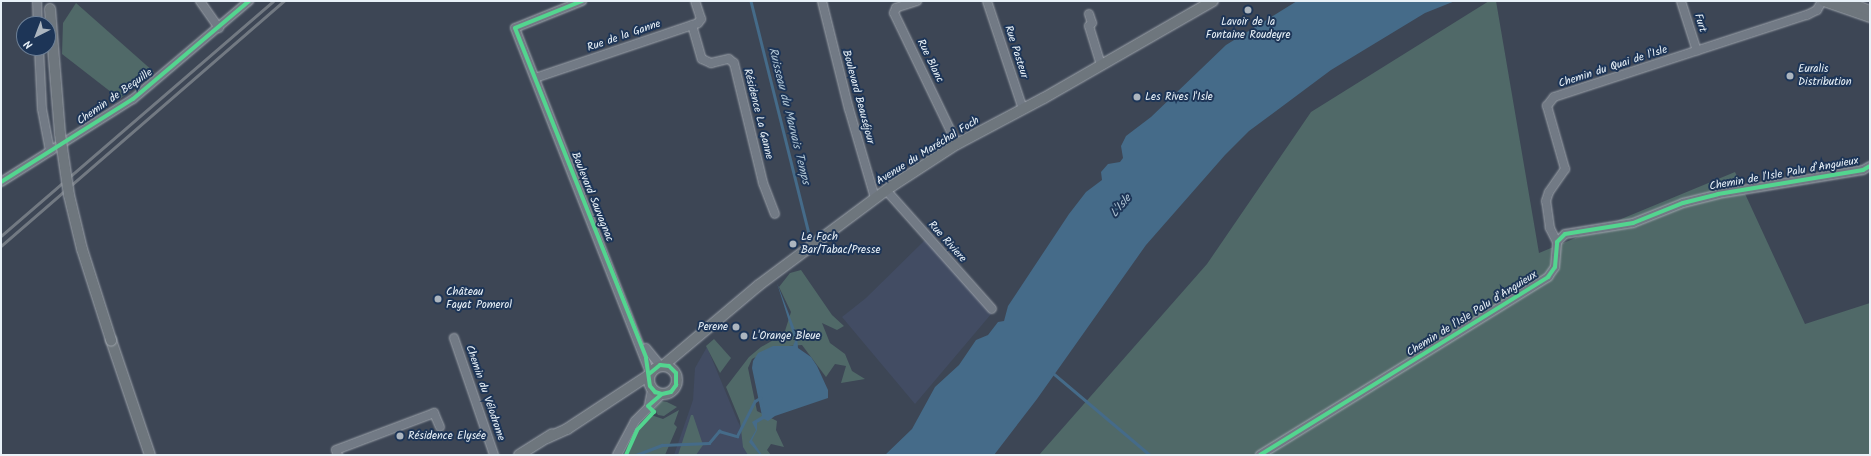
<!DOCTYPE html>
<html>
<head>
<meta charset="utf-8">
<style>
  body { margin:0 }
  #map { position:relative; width:1871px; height:456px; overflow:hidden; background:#3d4655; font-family:Kalam,sans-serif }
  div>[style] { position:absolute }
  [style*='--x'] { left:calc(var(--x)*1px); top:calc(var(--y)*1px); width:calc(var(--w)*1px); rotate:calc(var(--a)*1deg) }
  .built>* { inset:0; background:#424c63 }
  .green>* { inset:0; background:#506968 }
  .water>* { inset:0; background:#456b89 }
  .stream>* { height:2.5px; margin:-1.25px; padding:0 1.25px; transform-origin:1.25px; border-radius:1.25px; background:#456b89 }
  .roads { filter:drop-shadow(0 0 1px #9ea4ac) drop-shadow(0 0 1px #9ea4ac) }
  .minor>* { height:8px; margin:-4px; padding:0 4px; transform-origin:4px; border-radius:4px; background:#727a85 }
  .major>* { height:10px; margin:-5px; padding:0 5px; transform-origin:5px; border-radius:5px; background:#6e767d }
  .major>.ring { margin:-5px; padding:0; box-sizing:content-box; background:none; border:10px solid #6e767d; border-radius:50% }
  .rail>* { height:2.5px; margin:-1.25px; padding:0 1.25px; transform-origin:1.25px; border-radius:1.25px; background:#727982 }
  .bridges { filter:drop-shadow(0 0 1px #9ea4ac) drop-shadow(0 0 1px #9ea4ac) }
  .major-bridge>* { height:10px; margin:-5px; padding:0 5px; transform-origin:5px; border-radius:5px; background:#6e767d }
  .cycleway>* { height:4px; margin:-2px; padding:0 2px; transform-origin:2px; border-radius:2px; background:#53d58f }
  .dots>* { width:11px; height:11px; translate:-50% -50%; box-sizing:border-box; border:2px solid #1d3557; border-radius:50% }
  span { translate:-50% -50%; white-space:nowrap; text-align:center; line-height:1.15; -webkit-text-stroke:4px #1d3557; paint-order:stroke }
  .poi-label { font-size:11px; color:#e8f1f8 }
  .left { translate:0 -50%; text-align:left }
  .right { translate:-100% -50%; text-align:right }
  .street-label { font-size:11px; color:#e8f1f8 }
  .water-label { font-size:12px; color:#afc4d3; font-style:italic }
  .frame { position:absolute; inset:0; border:2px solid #e8f1f8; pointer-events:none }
  .north { position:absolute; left:16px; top:16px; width:40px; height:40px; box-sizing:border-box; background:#1d3557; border:1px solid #6e8097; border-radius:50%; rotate:222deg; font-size:11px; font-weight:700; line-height:16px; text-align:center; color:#e8f1f8 }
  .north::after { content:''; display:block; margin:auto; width:14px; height:18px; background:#acb5bf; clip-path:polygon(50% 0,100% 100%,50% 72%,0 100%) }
</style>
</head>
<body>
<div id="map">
  <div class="built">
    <i style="clip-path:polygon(926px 239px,992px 313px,915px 404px,842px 317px,866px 298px)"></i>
    <i style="clip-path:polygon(707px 347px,738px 422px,757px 455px,674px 455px,693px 400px,695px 368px)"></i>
  </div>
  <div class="green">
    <i style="clip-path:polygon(1489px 1px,1496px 1px,1539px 253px,1735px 172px,1805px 324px,1870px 303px,1870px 455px,1039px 455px,1207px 264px,1311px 112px)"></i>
    <i style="clip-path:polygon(76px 3px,154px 72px,120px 99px,62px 54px,63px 23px)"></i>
    <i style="clip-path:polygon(801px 270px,832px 315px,844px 326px,837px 330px,822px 323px,830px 343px,845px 354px,852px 371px,865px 379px,841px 383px,846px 366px,835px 364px,826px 377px,802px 345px,775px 347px,752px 359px,748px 368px,757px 411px,777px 421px,776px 430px,784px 447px,771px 444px,767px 450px,771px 455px,748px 455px,743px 447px,740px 421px,726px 387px,749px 357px,761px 347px,784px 334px,791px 312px,779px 287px,790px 273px)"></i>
    <i style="clip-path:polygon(714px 339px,731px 358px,720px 373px,706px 346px)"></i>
    <i style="clip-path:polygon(661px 401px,667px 402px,677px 407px,664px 416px,658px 415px,654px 409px)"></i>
    <i style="clip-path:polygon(679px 410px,674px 424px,677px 427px,665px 455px,628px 455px,639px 429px,651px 415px,663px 419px)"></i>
    <i style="clip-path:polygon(691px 415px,693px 415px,703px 445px,696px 455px,678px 455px)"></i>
  </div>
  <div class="water">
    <i style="clip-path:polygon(1297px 1px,1455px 1px,1425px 13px,1331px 70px,1249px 131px,1225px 155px,1146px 245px,1037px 399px,994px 455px,885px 455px,912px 429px,935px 387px,959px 365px,976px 340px,988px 335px,998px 322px,1004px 321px,1008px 306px,1069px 214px,1086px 192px,1102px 180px,1101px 172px,1108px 164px,1120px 162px,1123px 158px,1121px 146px,1126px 136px,1151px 117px,1226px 45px)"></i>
    <i style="clip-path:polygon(777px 283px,797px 335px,798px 348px,811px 357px,817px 366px,828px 390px,828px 398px,775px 416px,768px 421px,764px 419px,757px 423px,757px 430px,752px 440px,762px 455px,760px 455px,749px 442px,756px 430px,752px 422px,762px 416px,752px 368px,753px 361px,758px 353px,773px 346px,793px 346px,795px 341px)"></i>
  </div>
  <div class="stream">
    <i style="--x:751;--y:1;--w:240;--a:76"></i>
    <i style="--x:1053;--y:373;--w:127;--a:40.2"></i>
    <i style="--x:636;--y:455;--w:28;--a:-21"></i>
    <i style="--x:662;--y:445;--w:47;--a:-2.4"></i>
    <i style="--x:709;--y:443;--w:16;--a:-50"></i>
    <i style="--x:719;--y:431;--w:19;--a:16"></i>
    <i style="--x:737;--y:436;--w:39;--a:-63"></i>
    <i style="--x:755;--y:401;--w:6;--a:-31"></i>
  </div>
  <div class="roads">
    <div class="minor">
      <i style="--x:37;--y:1;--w:23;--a:88"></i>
      <i style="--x:200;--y:1;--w:33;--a:55"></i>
      <i style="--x:582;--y:1;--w:72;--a:158.1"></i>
      <i style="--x:515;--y:28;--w:370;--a:68.6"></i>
      <i style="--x:822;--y:1;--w:111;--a:76"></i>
      <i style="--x:849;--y:109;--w:93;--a:73.7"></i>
      <i style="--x:917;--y:1;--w:22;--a:162"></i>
      <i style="--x:896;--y:8;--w:5;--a:112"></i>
      <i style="--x:894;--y:13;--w:145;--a:64.3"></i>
      <i style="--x:987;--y:1;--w:114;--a:71.6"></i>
      <i style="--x:1681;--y:1;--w:52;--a:72.3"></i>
      <i style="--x:1089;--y:14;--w:9;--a:72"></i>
      <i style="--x:1092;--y:23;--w:4;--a:135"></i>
      <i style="--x:1089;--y:26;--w:41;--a:72.9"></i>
      <i style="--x:692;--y:25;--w:35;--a:74"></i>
      <i style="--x:702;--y:59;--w:10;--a:24"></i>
      <i style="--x:711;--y:63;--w:18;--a:-13"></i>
      <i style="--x:729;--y:59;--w:6;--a:39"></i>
      <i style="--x:734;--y:63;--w:123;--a:76.4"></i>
      <i style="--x:763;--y:183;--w:33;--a:69"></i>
      <i style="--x:39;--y:48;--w:61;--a:87.2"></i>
      <i style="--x:42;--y:109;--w:43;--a:79.2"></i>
      <i style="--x:535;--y:78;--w:172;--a:-18.6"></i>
      <i style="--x:698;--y:23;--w:5;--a:-53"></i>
      <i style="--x:701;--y:19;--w:19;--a:-108"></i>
      <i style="--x:1;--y:182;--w:156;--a:-32.2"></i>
      <i style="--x:133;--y:99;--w:152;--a:-40.2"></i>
      <i style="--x:886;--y:190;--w:159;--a:48.3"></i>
      <i style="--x:1557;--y:242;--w:16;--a:-117"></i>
      <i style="--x:1550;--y:228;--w:27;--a:-98"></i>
      <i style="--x:1546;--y:201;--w:9;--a:-72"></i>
      <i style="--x:1549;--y:192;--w:28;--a:-55"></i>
      <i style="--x:1565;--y:169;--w:66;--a:-105.9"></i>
      <i style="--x:1547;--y:106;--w:11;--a:-52"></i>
      <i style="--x:1554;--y:97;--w:266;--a:-18"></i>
      <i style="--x:1807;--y:15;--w:11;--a:-27"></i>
      <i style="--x:1817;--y:10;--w:10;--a:-61"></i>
      <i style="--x:454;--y:338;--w:124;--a:71.1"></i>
      <i style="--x:646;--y:348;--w:22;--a:51"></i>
      <i style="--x:649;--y:405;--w:15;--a:-79"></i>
      <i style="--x:338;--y:455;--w:5;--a:-112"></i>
      <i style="--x:336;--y:450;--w:105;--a:-20.7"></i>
      <i style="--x:434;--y:413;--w:15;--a:67"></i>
      <i style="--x:617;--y:455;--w:38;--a:-62"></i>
      <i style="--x:635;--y:421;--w:38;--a:-45"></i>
      <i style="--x:1260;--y:455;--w:339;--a:-31.7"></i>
      <i style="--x:1548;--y:277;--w:12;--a:-55"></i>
      <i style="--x:1555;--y:267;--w:25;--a:-85"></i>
      <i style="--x:1557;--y:242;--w:11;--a:-45"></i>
      <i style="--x:1565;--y:234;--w:69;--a:-9.2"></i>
      <i style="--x:1633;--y:223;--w:54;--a:-21.8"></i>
      <i style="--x:1683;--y:203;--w:36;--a:-14"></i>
      <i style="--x:1718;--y:194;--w:147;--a:-9.4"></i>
      <i style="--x:1863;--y:170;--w:8;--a:-30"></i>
    </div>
    <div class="major">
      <i style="--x:1824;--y:1;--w:49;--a:19.2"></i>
      <i style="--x:1845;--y:1;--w:27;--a:22"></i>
      <i style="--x:111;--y:340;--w:121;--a:71.3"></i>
      <i style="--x:664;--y:365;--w:124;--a:-40.1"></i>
      <i style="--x:759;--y:285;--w:166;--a:-36.7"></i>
      <i style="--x:892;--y:186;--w:77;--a:-32.9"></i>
      <i style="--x:957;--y:144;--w:98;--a:-27.9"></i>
      <i style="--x:1044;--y:98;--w:195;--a:-29.9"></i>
      <i class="ring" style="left:649px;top:366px;width:18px;height:18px"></i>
      <i style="--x:547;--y:438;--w:22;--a:-24"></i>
      <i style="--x:567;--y:429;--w:98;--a:-33.4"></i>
      <i style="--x:519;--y:455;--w:39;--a:-32"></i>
    </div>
  </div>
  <div class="rail">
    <i style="--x:1;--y:236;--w:359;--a:-40.8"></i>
    <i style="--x:1;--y:246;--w:374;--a:-40.9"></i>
  </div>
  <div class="bridges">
    <div class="major-bridge">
      <i style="--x:50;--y:9;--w:125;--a:85.4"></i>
      <i style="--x:60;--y:134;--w:62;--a:81.6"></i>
      <i style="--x:69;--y:195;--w:56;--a:76.5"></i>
      <i style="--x:82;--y:249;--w:96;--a:72.3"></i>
    </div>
  </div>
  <div class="cycleway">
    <i style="--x:582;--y:1;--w:72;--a:158.1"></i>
    <i style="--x:515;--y:28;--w:355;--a:68.3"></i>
    <i style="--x:646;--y:358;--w:28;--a:82"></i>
    <i style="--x:650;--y:386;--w:8;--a:50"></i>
    <i style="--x:655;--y:392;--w:7;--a:16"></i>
    <i style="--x:662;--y:394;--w:9;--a:-13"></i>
    <i style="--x:671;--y:392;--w:9;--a:-54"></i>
    <i style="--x:676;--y:385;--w:12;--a:-90"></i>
    <i style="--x:676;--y:373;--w:10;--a:-135"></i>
    <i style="--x:669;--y:366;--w:9;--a:-174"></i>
    <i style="--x:660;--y:365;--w:13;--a:141"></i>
    <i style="--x:1;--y:182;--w:156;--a:-32.2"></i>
    <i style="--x:133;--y:99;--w:152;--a:-40.2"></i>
    <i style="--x:626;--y:455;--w:27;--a:-66"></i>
    <i style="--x:637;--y:430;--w:25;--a:-47"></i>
    <i style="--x:654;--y:412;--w:8;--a:-135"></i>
    <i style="--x:648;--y:406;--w:18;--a:-41"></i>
    <i style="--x:1260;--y:455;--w:339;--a:-31.7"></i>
    <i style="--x:1548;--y:277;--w:12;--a:-55"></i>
    <i style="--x:1555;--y:267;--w:25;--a:-85"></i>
    <i style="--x:1557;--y:242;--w:11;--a:-45"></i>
    <i style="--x:1565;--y:234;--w:69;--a:-9.2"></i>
    <i style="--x:1633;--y:223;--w:54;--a:-21.8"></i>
    <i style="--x:1683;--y:203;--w:36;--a:-14"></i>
    <i style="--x:1718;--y:194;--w:147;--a:-9.4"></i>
    <i style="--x:1863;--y:170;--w:8;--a:-30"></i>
  </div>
  <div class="dots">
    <i style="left:1248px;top:10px;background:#acb5bf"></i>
    <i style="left:1790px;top:76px;background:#acb5bf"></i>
    <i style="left:1137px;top:97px;background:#acb5bf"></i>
    <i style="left:793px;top:244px;background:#acb5bf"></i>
    <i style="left:438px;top:299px;background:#acb5bf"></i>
    <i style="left:736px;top:327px;background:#acb5bf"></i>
    <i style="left:744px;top:336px;background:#acb5bf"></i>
    <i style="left:400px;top:436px;background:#acb5bf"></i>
  </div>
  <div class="poi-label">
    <span style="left:1248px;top:29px">Lavoir de la<br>Fontaine Roudeyre</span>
    <span class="left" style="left:1798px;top:76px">Euralis<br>Distribution</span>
    <span class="left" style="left:1145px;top:97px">Les Rives l'Isle</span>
    <span class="left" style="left:801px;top:244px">Le Foch<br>Bar/Tabac/Presse</span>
    <span class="left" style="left:446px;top:299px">Château<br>Fayat Pomerol</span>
    <span class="right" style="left:728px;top:327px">Perene</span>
    <span class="left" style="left:752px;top:336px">L'Orange Bleue</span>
    <span class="left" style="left:408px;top:436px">Résidence Elysée</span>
  </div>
  <div class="street-label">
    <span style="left:1700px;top:23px;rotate:73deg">Furt</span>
    <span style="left:624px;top:36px;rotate:-19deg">Rue de la Ganne</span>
    <span style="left:1016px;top:52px;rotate:72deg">Rue Pasteur</span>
    <span style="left:930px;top:61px;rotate:64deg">Rue Blanc</span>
    <span style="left:1613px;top:67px;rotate:-18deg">Chemin du Quai de l'Isle</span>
    <span style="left:115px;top:97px;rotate:-35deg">Chemin de Bequille</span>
    <span style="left:858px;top:97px;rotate:75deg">Boulevard Beauséjour</span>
    <span style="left:758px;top:114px;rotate:76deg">Résidence La Ganne</span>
    <span style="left:928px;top:151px;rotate:-32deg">Avenue du Maréchal Foch</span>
    <span style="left:1784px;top:174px;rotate:-10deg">Chemin de l'Isle Palu d’Anguieux</span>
    <span style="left:592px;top:197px;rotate:68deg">Boulevard Sauvagnac</span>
    <span style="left:947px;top:242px;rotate:48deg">Rue Riviere</span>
    <span style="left:1472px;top:314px;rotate:-32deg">Chemin de l'Isle Palu d’Anguieux</span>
    <span style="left:485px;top:393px;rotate:71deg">Chemin du Vélodrome</span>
  </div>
  <div class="water-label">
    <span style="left:789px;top:116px;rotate:76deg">Ruisseau du Mauvais Temps</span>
    <span style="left:1121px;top:206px;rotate:-50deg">L'Isle</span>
  </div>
  <div class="frame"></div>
  <div class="north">N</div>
</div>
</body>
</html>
